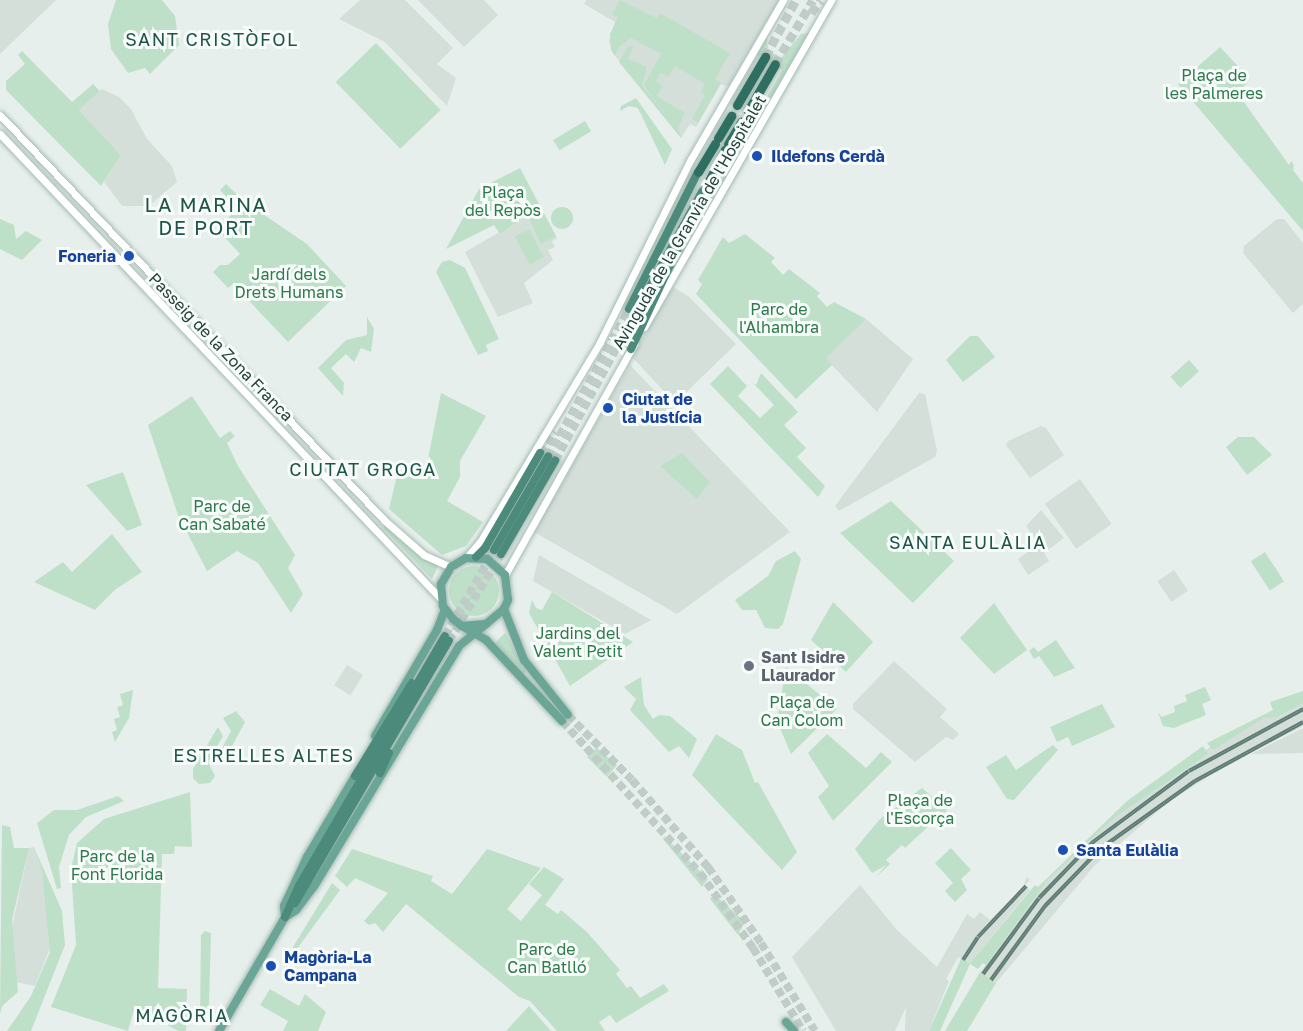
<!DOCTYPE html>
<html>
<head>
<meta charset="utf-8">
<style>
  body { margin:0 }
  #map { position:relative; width:1303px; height:1031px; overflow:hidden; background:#e6efeb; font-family:"Golos Text",sans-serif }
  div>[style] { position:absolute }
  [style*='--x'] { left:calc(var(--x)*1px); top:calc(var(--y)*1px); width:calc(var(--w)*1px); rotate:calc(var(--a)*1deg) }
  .built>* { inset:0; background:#d4dfda; transform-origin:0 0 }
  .green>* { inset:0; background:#bfe0c8; transform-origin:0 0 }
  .round { border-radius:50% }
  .primary-tunnel>* { height:8px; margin-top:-4px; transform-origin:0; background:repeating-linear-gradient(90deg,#bfccc8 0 8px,transparent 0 12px) }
  .trunk-tunnel>* { height:8px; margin-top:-4px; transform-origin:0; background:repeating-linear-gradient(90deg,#bfccc8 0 8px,transparent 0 12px) }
  .motorway-tunnel>* { height:9px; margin-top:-4.5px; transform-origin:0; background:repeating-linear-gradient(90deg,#bfccc8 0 9px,transparent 0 13.5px) }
  .roads { filter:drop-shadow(0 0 2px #a4bbb3) drop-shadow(0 0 2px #a4bbb3) }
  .secondary>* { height:7px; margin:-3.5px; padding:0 3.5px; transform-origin:3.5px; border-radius:3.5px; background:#fff }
  .primary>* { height:8px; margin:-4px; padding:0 4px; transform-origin:4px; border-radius:4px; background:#6aa596 }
  .trunk>* { height:8px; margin:-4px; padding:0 4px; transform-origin:4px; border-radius:4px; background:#4c8a7c }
  .motorway>* { height:9px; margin:-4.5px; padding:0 4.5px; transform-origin:4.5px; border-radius:4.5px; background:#2f6f62 }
  .rail>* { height:4px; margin-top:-2px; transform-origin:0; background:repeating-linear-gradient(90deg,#f7fbf9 0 4.5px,#5f7d75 0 9px); box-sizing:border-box; border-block:2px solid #5f7d75 }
  .dots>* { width:16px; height:16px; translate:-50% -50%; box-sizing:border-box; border:3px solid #f7fbf9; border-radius:50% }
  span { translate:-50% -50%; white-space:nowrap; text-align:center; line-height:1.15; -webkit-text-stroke:6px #f7fbf9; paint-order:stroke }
  .park-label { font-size:16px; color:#2d7a4b }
  .transit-label { font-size:16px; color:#164399; font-weight:700 }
  .left { translate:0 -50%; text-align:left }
  .right { translate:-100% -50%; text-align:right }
  .street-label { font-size:16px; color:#24423a }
  .worship-label { font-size:16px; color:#5b616d; font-weight:700 }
  .neighbourhood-label { font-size:18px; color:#1f5548; letter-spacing:1.5px }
  .quarter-label { font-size:20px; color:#1f5548; letter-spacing:1.5px }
</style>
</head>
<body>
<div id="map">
  <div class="built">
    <i style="clip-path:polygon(0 0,56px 0,0 54px)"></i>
    <i style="clip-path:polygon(360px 0,405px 0,453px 48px,437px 64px,456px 78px,447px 106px,385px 42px,339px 19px)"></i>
    <i style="clip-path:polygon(418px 0,484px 0,498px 15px,464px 47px)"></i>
    <i style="clip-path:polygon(586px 0,779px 0,728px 87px,721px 84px,696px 127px,690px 124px,681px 138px,613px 53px,609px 41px,615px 22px,584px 4px)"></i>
    <i style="clip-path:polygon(102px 89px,119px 97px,131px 109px,147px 139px,172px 166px,177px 182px,149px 206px,122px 206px,104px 182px,121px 155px,79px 110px)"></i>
    <i style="clip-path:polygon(541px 208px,557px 238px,552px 241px,555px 247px,548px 250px,553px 260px,524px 283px,533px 303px,498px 317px,465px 252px)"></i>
    <i style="clip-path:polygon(1277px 219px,1284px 219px,1303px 243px,1303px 304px,1293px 313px,1243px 253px,1244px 246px)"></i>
    <i style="clip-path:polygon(673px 287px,688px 296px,736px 344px,675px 403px,632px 357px)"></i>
    <i style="clip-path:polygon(866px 319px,913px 359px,877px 412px,825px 358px)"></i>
    <i style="clip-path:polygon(630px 365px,790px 532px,677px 614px,534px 532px)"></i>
    <i style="clip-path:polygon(919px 393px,925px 394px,937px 451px,935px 457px,839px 511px,835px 506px)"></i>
    <i style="clip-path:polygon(1041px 426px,1046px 428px,1064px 455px,1030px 478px,1006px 445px,1008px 441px)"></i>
    <i style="left:1080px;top:479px;width:55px;height:43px;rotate:55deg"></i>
    <i style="clip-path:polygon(1041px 510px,1064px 538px,1044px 553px,1049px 561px,1028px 575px,1018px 559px,1039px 544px,1026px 526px)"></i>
    <i style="clip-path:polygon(539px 555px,651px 620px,625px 634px,533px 581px)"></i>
    <i style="left:1174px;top:570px;width:25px;height:20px;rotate:56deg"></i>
    <i style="clip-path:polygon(894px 661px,947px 709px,940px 717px,959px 734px,953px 740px,946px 737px,915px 762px,853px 709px,853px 704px)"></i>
    <i style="left:347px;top:665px;width:19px;height:24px;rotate:32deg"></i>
    <i style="clip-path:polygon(1303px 697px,1303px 726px,1232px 762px,1171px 800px,1095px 865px,996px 983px,980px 972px,1047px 881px,1114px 817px,1222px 738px)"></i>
    <i style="clip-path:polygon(1303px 728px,1303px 753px,1251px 754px)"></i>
    <i style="clip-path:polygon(34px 847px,42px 871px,51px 946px,35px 986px,16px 982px,12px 927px,29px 848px)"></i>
    <i style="clip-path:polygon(1027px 877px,1030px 880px,1025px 885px,1030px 890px,970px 963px,958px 957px,946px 979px,949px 981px,929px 1031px,905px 1031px,906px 1007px,895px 1031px,836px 1031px,792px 957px,860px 885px,897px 930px,937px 967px,967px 914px,974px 919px,980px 912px,990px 920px,1023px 887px)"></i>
  </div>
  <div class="green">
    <i style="clip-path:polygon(116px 0,162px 0,175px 16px,179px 45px,150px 74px,145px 68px,128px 73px,111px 49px,108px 24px)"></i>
    <i style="clip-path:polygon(620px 0,657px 18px,660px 13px,730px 53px,715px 79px,721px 83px,698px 123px,692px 119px,705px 95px,701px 92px,705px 84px,675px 66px,668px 77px,661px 73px,656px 81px,663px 86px,657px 96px,685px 113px,678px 128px,681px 138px,619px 62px,628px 47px,634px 46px,628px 59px,647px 67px,642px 85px,664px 113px,644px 85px,661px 54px,631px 38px,619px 47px,615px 56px,611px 50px,610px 34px,618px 17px,612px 14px)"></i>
    <i style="clip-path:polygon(810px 33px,762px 115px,756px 116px,782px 70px,756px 54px,767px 35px,768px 51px,781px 58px,801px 34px)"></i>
    <i style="left:376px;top:43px;width:93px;height:56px;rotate:46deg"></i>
    <i style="clip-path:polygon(1220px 47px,1250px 79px,1240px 91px,1241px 98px,1289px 165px,1291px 161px,1294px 165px,1293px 170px,1303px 183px,1303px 231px,1178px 84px)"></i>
    <i style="clip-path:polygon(22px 51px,72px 102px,93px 84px,100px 91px,79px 110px,121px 155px,101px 186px,6px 90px,6px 81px,25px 64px,18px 55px)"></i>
    <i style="clip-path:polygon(636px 98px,672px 149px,665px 165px,638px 108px,629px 106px,620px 111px,621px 106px)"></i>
    <i style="left:585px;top:121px;width:12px;height:37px;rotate:59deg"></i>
    <i style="clip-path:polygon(733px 154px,738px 157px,665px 282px,688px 234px)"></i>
    <i style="clip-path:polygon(520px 168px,556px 236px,541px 244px,527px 215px,500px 234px,494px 225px,446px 249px,479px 189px)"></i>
    <i style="clip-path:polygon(226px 184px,245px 202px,307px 244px,346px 286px,288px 342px,233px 284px,228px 288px,213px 272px,220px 265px,228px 265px,240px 254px,217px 229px,237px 209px,220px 190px)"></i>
    <i class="round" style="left:551px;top:207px;width:22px;height:22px"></i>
    <i style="clip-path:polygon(0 219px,14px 225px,16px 239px,26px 231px,42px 240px,22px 260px,0 249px)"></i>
    <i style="left:529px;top:229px;width:32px;height:16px;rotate:62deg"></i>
    <i style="clip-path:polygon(745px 234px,775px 258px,771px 262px,783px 275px,789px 269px,820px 293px,817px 296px,827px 307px,834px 302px,866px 319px,826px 358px,832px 365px,796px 399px,696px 294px,702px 284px,698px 280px,723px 237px,729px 243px)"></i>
    <i style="clip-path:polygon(450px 260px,465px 268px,499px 339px,486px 345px,488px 351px,478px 355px,436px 272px,442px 262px)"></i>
    <i style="clip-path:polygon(367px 317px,374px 329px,371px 352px,361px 348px,354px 362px,346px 354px,331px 368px,344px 383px,343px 396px,318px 368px,346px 340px,367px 335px)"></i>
    <i style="clip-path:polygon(970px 336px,978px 336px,995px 357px,963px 382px,946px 360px)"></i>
    <i style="left:1189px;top:360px;width:15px;height:25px;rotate:48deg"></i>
    <i style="clip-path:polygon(728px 366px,747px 386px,738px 396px,760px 418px,774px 405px,752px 382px,756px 385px,761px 373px,798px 412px,784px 425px,806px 448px,797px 457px,825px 486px,818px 497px,710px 384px)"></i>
    <i style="clip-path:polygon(441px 393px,486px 416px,460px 461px,460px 477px,447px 501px,483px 522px,466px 546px,442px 555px,389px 509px,397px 475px,424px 479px)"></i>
    <i style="clip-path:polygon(192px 396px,220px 438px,230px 431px,235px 436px,227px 443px,238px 466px,295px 555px,288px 568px,303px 594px,291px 613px,258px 563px,237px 551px,207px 571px,178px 515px,148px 425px)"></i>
    <i style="clip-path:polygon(1238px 437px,1254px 437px,1272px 455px,1247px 475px,1226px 447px)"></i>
    <i style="clip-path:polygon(682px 453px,710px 482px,697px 499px,660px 466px)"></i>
    <i style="clip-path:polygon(123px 472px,142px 525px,127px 531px,86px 485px)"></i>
    <i style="clip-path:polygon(891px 501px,954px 561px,913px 603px,840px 533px)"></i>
    <i style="clip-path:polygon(385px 525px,409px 547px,438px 566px,432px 579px,383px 528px)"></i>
    <i style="clip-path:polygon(112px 534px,142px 572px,116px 589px,95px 610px,34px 582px,63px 562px,72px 572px)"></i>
    <i style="clip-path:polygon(795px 551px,801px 559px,783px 624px,778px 629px,765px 628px,756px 610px,742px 610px,735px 600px,768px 576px,776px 561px)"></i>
    <i style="left:1265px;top:552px;width:35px;height:17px;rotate:57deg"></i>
    <i class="round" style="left:449px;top:566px;width:50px;height:50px"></i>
    <i style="clip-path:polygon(552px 592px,633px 642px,570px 686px,529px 613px,532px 600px,536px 608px,542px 610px)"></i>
    <i style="clip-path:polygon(833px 602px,873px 642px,846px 672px,811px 640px)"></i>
    <i style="clip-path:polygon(994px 603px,1027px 650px,994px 674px,960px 638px)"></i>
    <i style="clip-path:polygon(505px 633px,526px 671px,524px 675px,494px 644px)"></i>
    <i style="clip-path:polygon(1056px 640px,1075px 668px,1054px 677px,1039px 656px,1034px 659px,1029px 651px,1034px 647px,1038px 652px)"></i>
    <i style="clip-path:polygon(786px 667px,837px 709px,791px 754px,777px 721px)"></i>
    <i style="clip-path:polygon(641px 677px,644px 705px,653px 719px,659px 715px,670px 716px,697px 739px,689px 758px,679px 746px,669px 752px,630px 710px,636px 699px,624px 687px)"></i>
    <i style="clip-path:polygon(1205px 687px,1211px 700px,1202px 704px,1206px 715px,1174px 728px,1163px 726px,1158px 712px,1162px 717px,1175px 712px,1174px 706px,1187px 701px,1185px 695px)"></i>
    <i style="clip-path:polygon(133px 690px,129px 718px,115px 742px,112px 732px,117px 730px,114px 719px,120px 717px,117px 707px,123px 705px,120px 694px)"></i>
    <i style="clip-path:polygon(1303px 691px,1303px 703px,1277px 717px,1264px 718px,1213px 750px,1207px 743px,1273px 710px,1270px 702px)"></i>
    <i style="clip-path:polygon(1102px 704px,1115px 727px,1072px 746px,1068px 737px,1057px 742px,1050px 727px)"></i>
    <i style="clip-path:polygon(236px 711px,245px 722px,226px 757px,222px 748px,231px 731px,223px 718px)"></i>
    <i style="clip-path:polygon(218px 727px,223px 736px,208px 762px,215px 776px,210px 783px,199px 784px,193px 778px,193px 769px)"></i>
    <i style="clip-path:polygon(716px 734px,742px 750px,755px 783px,758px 782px,797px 852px,782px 870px,692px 775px)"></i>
    <i style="clip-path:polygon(827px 734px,866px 768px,881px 752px,892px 762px,833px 821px,818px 797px,829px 786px,808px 753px)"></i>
    <i style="clip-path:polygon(1053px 745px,1058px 750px,1014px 800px,1007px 799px,986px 767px,1006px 755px,1016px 770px)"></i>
    <i style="clip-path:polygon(1203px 746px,1208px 754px,1205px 756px,1114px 818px,1047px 881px,986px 965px,983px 963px,978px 969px,970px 964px,940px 1031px,929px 1031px,961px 959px,970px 963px,1035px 885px,1038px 887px,1127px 801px)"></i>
    <i style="clip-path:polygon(597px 748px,617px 765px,607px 777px,587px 757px)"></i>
    <i style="clip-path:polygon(922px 788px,947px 810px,938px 822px,950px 813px,937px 826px,933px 822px,905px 848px,902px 845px,886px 860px,890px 864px,876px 877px,886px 865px,872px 873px,855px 849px,880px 819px)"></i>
    <i style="clip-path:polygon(190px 792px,192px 847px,175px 846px,174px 854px,162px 854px,158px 988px,187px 989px,186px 1031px,178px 1031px,135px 1006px,128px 1031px,51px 1007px,76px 945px,71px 869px,77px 843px,104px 819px)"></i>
    <i style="clip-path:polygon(118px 796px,124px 801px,86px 817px,69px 835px,59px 867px,61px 888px,57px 889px,37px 823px,54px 810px,77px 810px)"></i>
    <i style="clip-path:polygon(2px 825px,10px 827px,14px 848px,29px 848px,12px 920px,18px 992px,2px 1006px,0 1014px)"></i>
    <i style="clip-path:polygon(664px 836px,708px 879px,702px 887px,663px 839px)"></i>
    <i style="clip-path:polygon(34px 847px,62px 911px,65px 945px,31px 1031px,7px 1031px,31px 996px,50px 952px,42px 871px)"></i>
    <i style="clip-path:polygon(951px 848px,971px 870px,961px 879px,967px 890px,955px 902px,945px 891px,953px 883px,935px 863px)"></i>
    <i style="clip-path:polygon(352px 849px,433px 876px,431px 881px,452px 894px,487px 849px,541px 868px,507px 909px,521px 921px,542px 895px,529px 884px,544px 867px,564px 879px,545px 905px,558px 914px,561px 910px,587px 932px,620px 970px,616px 974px,627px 988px,631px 986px,640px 998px,664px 984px,669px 991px,616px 1023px,610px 1015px,599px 1022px,605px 1031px,557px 1031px,530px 1001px,519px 997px,406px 904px,383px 932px,375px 923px,369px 925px,364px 921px,388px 893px,355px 878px,347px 887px,335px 876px)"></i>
    <i style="clip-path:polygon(332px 883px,340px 890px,286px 964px,293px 947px)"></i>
    <i style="clip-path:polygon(714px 894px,745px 922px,738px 935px,710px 899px)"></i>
    <i style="clip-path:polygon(205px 931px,211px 933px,209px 1004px,200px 1022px,201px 935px)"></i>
    <i style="clip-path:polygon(980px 972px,996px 983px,967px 1031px,945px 1031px)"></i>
    <i style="clip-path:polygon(270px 989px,299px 1006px,305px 994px,326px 1012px,318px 1031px,283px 1031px,288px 1021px,260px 1005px)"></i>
    <i style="clip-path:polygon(529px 1006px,551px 1031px,506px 1031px)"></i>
  </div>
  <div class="primary-tunnel">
    <i style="--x:568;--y:715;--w:91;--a:45.4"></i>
    <i style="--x:632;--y:780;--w:116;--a:48.9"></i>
    <i style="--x:708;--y:867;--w:93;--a:55.1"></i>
    <i style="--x:761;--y:943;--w:103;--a:58.5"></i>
    <i style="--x:562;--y:721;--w:205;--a:47.8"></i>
    <i style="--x:700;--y:873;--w:92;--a:54.8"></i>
    <i style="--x:753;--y:948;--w:97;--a:58.9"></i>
  </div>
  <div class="trunk-tunnel">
    <i style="--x:540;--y:453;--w:26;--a:-51"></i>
    <i style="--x:548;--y:457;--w:169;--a:-61.3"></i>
    <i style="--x:555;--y:461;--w:180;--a:-61.4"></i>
    <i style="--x:445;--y:636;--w:99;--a:-60.3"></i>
    <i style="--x:449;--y:641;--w:101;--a:-59.1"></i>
  </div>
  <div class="motorway-tunnel">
    <i style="--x:811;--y:13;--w:16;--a:-52"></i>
    <i style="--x:765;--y:57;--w:65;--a:-61.5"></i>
    <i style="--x:775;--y:64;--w:74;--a:-59.3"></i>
  </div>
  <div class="roads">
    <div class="secondary">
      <i style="--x:0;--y:115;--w:558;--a:46.52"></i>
      <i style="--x:384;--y:520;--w:53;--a:41.2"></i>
      <i style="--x:424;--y:555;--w:30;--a:24"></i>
      <i style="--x:0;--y:134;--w:639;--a:46.52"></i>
      <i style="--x:644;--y:327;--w:377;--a:-60.2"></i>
      <i style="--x:466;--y:558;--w:21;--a:-49"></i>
      <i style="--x:480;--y:542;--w:233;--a:-59"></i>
      <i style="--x:600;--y:342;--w:204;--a:-63.6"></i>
      <i style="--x:691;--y:159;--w:184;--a:-59.9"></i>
      <i style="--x:505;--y:575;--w:265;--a:-60.8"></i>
    </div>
    <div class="primary">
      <i style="--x:504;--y:609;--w:55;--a:68.6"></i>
      <i style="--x:524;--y:660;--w:70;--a:51.3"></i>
      <i style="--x:462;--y:626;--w:24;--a:-5"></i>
      <i style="--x:486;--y:624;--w:23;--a:-40"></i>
      <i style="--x:504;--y:609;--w:10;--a:-66"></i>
      <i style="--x:508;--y:600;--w:25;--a:-97"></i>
      <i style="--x:505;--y:575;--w:24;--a:-138"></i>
      <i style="--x:487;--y:559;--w:21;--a:-177"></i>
      <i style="--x:466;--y:558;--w:17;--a:149"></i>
      <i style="--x:451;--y:567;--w:20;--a:120"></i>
      <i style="--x:441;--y:584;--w:22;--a:85"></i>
      <i style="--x:443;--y:606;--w:16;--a:52"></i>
      <i style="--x:453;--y:619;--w:11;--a:38"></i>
      <i style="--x:462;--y:626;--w:28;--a:30"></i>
      <i style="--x:486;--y:640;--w:111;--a:46.8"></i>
      <i style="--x:375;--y:736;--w:123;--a:-59.7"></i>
      <i style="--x:437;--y:630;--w:22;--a:-69"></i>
      <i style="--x:285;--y:917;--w:11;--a:-95"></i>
      <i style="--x:284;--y:906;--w:54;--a:-64.9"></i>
      <i style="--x:307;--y:857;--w:100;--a:-59.3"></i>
      <i style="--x:786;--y:1022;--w:12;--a:48"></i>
      <i style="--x:219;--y:1031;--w:132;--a:-59.9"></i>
      <i style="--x:285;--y:917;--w:13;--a:-32"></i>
      <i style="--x:296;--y:910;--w:31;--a:-53"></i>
      <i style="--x:315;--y:885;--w:279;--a:-58.9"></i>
      <i style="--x:459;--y:646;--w:35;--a:-39"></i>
    </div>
    <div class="trunk">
      <i style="--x:641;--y:303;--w:127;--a:-61.2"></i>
      <i style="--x:629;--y:309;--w:153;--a:-63.3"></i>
      <i style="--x:631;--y:349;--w:185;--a:-65.1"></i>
      <i style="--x:494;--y:550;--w:108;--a:-59.9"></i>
      <i style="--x:501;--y:554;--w:108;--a:-59.9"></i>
      <i style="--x:476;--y:557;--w:13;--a:-45"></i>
      <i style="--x:485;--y:548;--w:110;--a:-59.9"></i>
      <i style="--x:380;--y:773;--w:22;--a:-66"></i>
      <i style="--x:355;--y:776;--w:109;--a:-58.5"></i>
      <i style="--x:295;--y:903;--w:304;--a:-59.6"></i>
      <i style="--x:285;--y:917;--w:36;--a:-66"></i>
      <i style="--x:300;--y:884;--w:287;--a:-59.7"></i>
    </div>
    <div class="motorway">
      <i style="--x:737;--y:105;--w:56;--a:-59.7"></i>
      <i style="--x:748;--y:111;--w:54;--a:-60.1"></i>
      <i style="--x:718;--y:138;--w:26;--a:-59"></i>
      <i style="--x:728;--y:144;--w:26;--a:-59"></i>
      <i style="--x:698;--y:172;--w:33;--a:-59"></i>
      <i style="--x:709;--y:181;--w:35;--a:-63"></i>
    </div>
  </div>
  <div class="rail">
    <i style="--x:963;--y:960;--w:27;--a:-57"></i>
    <i style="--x:978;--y:937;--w:70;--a:-46.7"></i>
    <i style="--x:983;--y:974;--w:94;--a:-53.6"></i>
    <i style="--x:1039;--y:898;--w:78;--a:-46"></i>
    <i style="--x:1093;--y:842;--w:119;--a:-36.5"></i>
    <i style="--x:1189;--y:771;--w:130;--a:-28.5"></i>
    <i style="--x:991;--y:980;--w:92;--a:-53.9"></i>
    <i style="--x:1045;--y:906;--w:79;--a:-46"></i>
    <i style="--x:1100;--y:849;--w:117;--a:-35.6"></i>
    <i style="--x:1195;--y:781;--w:123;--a:-28.6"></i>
  </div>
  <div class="dots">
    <i style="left:757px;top:156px;background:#1a4fb4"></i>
    <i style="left:129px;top:256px;background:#1a4fb4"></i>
    <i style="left:608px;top:408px;background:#1a4fb4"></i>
    <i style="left:749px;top:666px;background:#6b7280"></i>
    <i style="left:1063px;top:850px;background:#1a4fb4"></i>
    <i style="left:271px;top:966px;background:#1a4fb4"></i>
  </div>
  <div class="park-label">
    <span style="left:1214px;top:84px">Plaça de<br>les Palmeres</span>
    <span style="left:503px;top:201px">Plaça<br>del Repòs</span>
    <span style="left:289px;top:283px">Jardí dels<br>Drets Humans</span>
    <span style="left:779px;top:318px">Parc de<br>l'Alhambra</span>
    <span style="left:222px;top:515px">Parc de<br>Can Sabaté</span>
    <span style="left:578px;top:642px">Jardins del<br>Valent Petit</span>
    <span style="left:802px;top:711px">Plaça de<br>Can Colom</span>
    <span style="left:920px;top:809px">Plaça de<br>l'Escorça</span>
    <span style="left:117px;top:865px">Parc de la<br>Font Florida</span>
    <span style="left:547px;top:958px">Parc de<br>Can Batlló</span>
  </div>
  <div class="transit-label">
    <span class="left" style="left:771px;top:156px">Ildefons Cerdà</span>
    <span class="right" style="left:116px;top:256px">Foneria</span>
    <span class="left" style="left:622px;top:408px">Ciutat de<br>la Justícia</span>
    <span class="left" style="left:1076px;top:850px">Santa Eulàlia</span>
    <span class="left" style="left:284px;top:966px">Magòria-La<br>Campana</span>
  </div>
  <div class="street-label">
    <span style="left:689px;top:222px;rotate:-60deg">Avinguda de la Granvia de l'Hospitalet</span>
    <span style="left:221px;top:347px;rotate:46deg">Passeig de la Zona Franca</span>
  </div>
  <div class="worship-label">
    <span class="left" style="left:761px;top:666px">Sant Isidre<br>Llaurador</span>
  </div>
  <div class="neighbourhood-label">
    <span style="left:212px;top:39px">SANT CRISTÒFOL</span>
    <span style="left:363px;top:469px">CIUTAT GROGA</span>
    <span style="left:968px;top:542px">SANTA EULÀLIA</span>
    <span style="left:264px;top:755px">ESTRELLES ALTES</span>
    <span style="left:182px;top:1015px">MAGÒRIA</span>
  </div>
  <div class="quarter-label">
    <span style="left:206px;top:216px">LA MARINA<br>DE PORT</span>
  </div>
</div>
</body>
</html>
